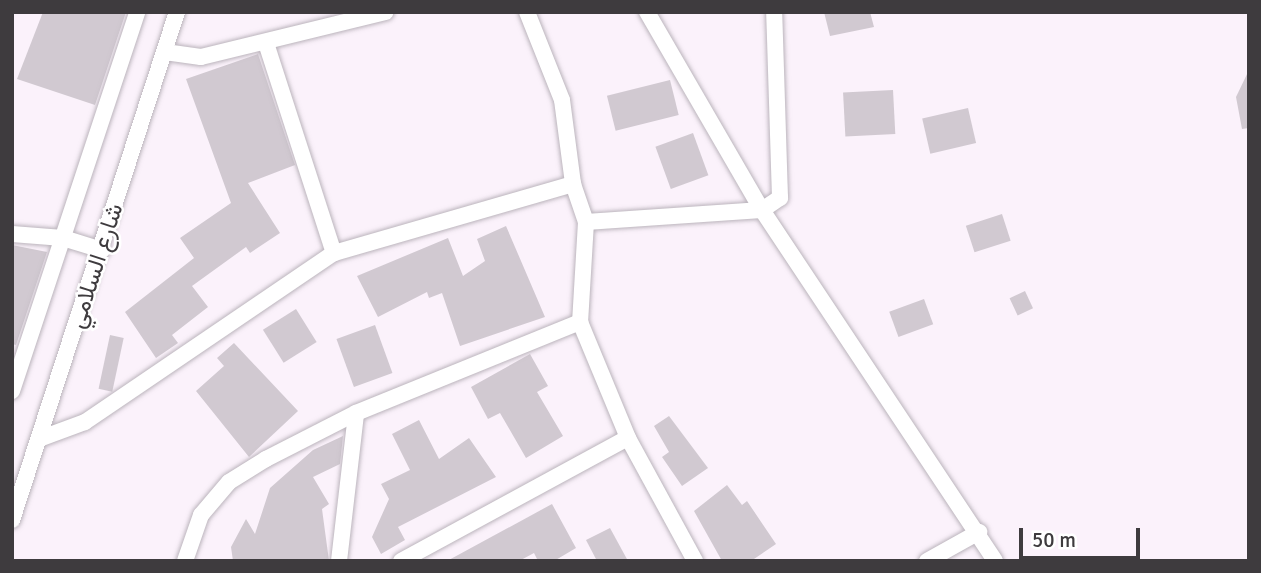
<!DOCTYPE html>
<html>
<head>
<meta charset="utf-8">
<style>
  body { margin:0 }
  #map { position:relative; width:1261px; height:573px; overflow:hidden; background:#fbf2fb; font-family:Signika,Vazirmatn,sans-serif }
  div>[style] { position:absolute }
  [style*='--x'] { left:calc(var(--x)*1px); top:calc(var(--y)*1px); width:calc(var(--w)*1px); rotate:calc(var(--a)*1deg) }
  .building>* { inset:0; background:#d1c9d1; transform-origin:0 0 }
  .roads { filter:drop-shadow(0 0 2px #bbb4bc) drop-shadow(0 0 2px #bbb4bc) }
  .street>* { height:16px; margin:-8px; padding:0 8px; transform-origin:8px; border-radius:8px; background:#fff }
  span { translate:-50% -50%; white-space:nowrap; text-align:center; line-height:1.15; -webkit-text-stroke:5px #fff; paint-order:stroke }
  .street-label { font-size:24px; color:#3e3b3e }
  .frame { position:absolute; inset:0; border:14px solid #3e3b3e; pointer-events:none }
  .scale { position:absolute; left:1019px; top:528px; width:121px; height:32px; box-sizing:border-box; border:4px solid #3e3b3e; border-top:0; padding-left:9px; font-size:21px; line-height:24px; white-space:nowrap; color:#3e3b3e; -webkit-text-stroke:5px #fff; paint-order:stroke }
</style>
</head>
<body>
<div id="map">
  <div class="building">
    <i style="clip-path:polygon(43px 12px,126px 12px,95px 105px,17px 79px)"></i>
    <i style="clip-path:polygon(824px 12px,870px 12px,874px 27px,830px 36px)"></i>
    <i style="clip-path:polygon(258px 54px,295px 165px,248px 183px,280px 233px,250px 253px,246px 247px,192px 286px,208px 307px,172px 335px,178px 343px,156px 358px,125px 312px,194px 258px,180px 238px,231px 203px,186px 79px)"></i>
    <i style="clip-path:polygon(1249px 70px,1249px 128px,1242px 129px,1236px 97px)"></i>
    <i style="left:670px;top:80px;width:36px;height:65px;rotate:76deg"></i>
    <i style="left:893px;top:90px;width:44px;height:50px;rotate:87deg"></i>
    <i style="left:968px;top:108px;width:36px;height:47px;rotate:77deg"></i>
    <i style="left:693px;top:133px;width:45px;height:40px;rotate:70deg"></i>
    <i style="left:1002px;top:214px;width:28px;height:38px;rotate:72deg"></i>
    <i style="clip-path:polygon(506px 226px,545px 317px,460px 346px,442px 293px,429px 298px,427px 292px,378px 317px,357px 276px,448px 238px,463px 276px,485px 261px,477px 239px)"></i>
    <i style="clip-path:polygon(12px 245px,47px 252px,16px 345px,12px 344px)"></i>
    <i style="left:1025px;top:291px;width:19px;height:17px;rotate:65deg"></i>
    <i style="left:924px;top:299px;width:27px;height:37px;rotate:70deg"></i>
    <i style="left:296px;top:309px;width:39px;height:39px;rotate:58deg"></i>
    <i style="left:375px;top:325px;width:51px;height:41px;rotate:70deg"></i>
    <i style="left:110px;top:335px;width:14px;height:55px;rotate:12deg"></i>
    <i style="clip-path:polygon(234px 343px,298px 411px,249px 457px,196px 391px,224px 366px,217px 358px)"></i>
    <i style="clip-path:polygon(530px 354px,548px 386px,537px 392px,563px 436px,526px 458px,500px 413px,488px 419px,471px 387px)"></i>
    <i style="clip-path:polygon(669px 416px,708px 468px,682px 486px,662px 457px,669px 452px,654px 426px)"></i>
    <i style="clip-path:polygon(419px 420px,439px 459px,469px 438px,496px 477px,398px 527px,405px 540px,381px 554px,372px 537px,389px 499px,381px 484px,410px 470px,392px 434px)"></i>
    <i style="clip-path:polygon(343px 436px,340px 464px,313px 477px,329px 504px,322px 509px,329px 561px,233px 561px,231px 547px,246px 519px,255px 534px,270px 488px,313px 450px)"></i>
    <i style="clip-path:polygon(727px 485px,742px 505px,747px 501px,776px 544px,751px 561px,722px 561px,694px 511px)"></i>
    <i style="clip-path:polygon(552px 504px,576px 548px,554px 561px,538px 561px,534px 553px,519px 561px,447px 561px)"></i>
    <i style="clip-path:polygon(610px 528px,628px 561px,597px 561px,586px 540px)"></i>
  </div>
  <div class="roads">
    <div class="street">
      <i style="--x:527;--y:12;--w:95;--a:68.3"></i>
      <i style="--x:562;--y:100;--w:85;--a:82.5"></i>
      <i style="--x:573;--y:184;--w:40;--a:71.1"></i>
      <i style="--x:586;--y:222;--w:100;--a:93.4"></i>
      <i style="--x:580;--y:322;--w:126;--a:67.5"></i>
      <i style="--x:628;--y:438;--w:140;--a:61.4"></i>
      <i style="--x:647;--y:12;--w:229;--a:59.9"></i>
      <i style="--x:762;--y:210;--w:421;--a:56.4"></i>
      <i style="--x:266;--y:43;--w:221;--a:72.1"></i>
      <i style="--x:165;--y:52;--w:36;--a:8"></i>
      <i style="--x:201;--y:57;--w:190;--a:-13.7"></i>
      <i style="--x:586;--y:222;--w:176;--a:-3.9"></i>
      <i style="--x:762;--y:210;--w:22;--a:-34"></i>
      <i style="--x:780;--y:198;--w:186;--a:-91.8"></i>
      <i style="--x:12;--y:234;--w:51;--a:4.5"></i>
      <i style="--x:63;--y:238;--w:41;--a:17.1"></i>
      <i style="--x:12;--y:391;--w:399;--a:-71.7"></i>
      <i style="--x:39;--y:439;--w:49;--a:-20.3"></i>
      <i style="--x:85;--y:422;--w:301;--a:-34.2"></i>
      <i style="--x:334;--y:253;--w:249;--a:-16.1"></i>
      <i style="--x:12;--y:520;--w:534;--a:-72.01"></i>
      <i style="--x:185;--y:561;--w:49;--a:-70.8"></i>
      <i style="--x:201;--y:515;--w:43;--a:-49.7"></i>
      <i style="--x:229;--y:482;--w:44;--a:-31.9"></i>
      <i style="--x:266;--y:459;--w:101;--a:-27.1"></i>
      <i style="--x:356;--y:413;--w:242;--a:-22.1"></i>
      <i style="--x:339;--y:561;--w:149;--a:-83.4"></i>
      <i style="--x:401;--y:561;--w:258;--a:-28.5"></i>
      <i style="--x:927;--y:561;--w:60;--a:-29.1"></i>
    </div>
  </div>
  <div class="street-label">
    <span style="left:96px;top:266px;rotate:-72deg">شارع السلامي</span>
  </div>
  <div class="frame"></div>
  <div class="scale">50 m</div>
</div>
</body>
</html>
